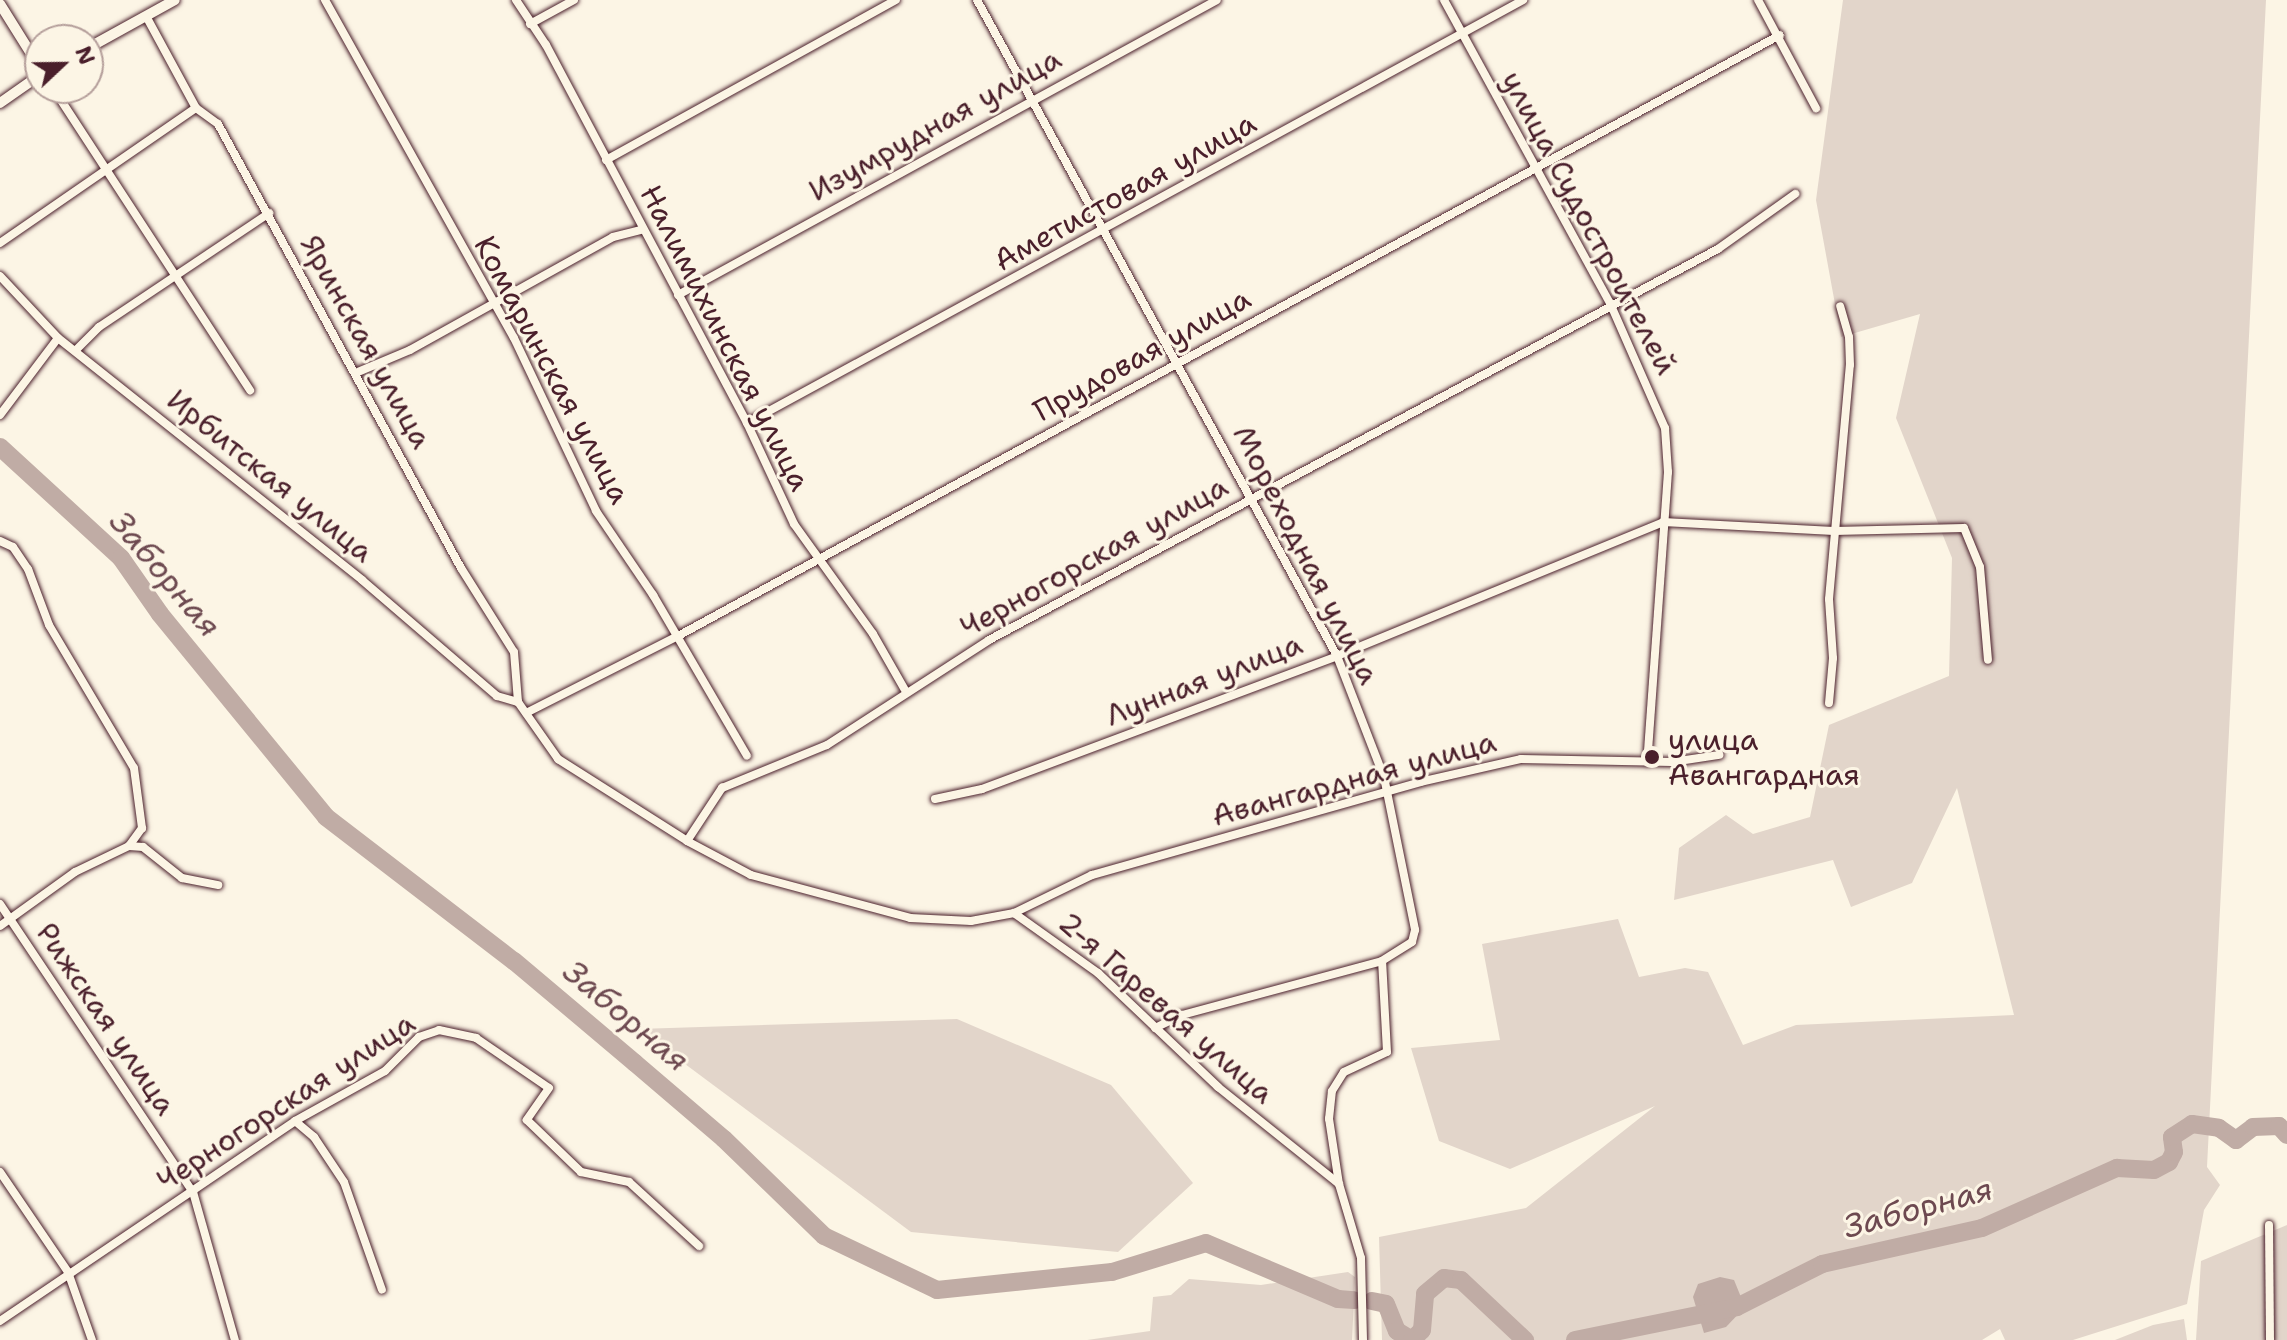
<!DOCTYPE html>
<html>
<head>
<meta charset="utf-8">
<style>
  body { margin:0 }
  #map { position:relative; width:2287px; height:1340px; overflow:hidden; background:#fcf5e5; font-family:"Shantell Sans",sans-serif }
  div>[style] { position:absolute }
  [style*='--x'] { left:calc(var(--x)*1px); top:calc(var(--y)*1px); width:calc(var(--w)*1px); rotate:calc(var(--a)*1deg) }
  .green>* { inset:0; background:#e2d5ca }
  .water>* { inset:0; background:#c0aca5 }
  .river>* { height:18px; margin:-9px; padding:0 9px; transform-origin:9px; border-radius:9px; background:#c0aca5 }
  .roads { filter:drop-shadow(0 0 2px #4a1f2b) drop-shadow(0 0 2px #4a1f2b) }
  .minor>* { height:8px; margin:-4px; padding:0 4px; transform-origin:4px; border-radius:4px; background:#fcf5e5 }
  .tertiary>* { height:10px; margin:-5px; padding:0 5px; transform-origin:5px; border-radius:5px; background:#fcf5e5 }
  .dots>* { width:22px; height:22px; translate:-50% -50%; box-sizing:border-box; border:4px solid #fcf5e5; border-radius:50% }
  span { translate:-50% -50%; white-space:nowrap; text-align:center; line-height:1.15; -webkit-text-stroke:6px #fcf5e5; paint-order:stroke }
  .street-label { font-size:30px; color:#4a1f2b }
  .poi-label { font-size:30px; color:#4a1f2b }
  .left { translate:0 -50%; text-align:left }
  .water-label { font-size:32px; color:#6d4950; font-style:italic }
  .north { position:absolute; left:24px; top:24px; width:80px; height:80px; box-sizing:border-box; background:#fcf5e5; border:2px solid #b59f9b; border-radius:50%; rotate:68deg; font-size:22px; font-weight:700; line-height:32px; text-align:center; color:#4a1f2b }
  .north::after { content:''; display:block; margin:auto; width:28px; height:36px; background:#4a1f2b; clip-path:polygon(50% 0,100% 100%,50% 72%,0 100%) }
</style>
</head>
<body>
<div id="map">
  <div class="green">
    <i style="clip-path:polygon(1843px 0,2266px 0,2207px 1167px,2220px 1185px,2204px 1210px,2187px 1304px,2073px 1340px,2005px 1340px,2000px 1329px,1982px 1340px,1382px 1340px,1379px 1237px,1526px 1208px,1655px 1106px,1510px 1169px,1439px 1141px,1411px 1048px,1500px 1040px,1482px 944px,1618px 919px,1639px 977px,1685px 968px,1708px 972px,1743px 1045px,1796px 1025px,2014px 1015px,1957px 788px,1912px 883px,1851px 907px,1833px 860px,1674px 900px,1679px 848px,1726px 815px,1753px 834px,1810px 817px,1829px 725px,1949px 676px,1952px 558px,1896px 418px,1920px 314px,1841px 337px,1816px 200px)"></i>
    <i style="clip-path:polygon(957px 1019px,1111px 1085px,1193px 1183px,1118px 1252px,911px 1232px,638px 1029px)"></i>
    <i style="clip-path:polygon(2287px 1225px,2287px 1340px,2196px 1340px,2201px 1261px)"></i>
    <i style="clip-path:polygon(1348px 1272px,1355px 1277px,1352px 1340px,1087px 1340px,1150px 1331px,1153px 1297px,1171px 1295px,1189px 1279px,1261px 1285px)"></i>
    <i style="clip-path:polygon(2184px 1319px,2187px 1340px,2115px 1340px,2153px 1325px)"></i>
  </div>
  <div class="water">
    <i style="clip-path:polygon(1720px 1277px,1734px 1280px,1745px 1307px,1726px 1327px,1704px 1333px,1693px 1297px,1698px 1284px)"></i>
  </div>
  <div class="river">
    <i style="--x:0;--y:447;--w:164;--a:42.5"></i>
    <i style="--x:121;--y:558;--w:68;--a:55.1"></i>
    <i style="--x:160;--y:614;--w:262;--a:50.7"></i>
    <i style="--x:326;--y:817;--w:237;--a:37.5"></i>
    <i style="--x:514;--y:961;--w:158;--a:40.1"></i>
    <i style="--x:635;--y:1063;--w:117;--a:40.5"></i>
    <i style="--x:724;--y:1139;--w:139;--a:44.1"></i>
    <i style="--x:824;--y:1236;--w:125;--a:25.5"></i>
    <i style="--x:937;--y:1290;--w:176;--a:-5.9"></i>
    <i style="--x:1112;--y:1272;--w:98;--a:-17.1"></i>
    <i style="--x:1206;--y:1243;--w:143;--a:23"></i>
    <i style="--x:1338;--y:1299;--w:16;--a:4"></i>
    <i style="--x:1372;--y:1301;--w:14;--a:12"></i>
    <i style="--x:1386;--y:1304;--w:29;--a:68"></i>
    <i style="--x:1397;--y:1331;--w:17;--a:31"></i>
    <i style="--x:1412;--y:1340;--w:14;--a:-45"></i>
    <i style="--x:1422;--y:1330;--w:36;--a:-85"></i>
    <i style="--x:1425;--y:1294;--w:25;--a:-40"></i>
    <i style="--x:1444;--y:1278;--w:17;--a:7"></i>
    <i style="--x:1461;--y:1280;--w:88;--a:43.2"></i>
    <i style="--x:1575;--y:1340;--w:165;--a:-11.5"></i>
    <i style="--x:1737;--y:1307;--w:95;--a:-26.8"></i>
    <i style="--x:1822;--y:1264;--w:164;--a:-12.7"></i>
    <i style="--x:1982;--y:1228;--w:148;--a:-24"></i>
    <i style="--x:2117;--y:1168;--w:37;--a:3"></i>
    <i style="--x:2154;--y:1170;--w:17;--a:-28"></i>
    <i style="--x:2169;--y:1162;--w:11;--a:-63"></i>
    <i style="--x:2174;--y:1152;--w:15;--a:-98"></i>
    <i style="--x:2172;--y:1137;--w:24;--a:-33"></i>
    <i style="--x:2192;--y:1124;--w:27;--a:8"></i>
    <i style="--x:2219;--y:1128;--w:21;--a:35"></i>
    <i style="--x:2236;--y:1140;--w:21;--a:-37"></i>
    <i style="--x:2253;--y:1127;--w:26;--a:-2"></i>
    <i style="--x:2279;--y:1126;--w:12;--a:48"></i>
  </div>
  <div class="roads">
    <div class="minor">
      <i style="--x:325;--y:0;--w:387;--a:60.8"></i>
      <i style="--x:514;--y:338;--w:191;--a:64.6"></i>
      <i style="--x:596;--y:511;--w:102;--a:55.8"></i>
      <i style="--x:653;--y:595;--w:186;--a:59.7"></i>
      <i style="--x:516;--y:0;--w:54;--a:56.3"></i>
      <i style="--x:546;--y:45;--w:428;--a:62"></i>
      <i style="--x:747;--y:423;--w:111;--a:65"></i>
      <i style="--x:794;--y:524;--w:135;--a:54.3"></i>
      <i style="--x:873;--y:634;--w:64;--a:60.3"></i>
      <i style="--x:977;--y:0;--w:748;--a:61.24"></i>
      <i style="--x:1337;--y:656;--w:130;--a:68.8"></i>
      <i style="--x:1384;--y:777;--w:156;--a:78.5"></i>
      <i style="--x:1415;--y:930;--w:12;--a:104"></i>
      <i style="--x:1412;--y:942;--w:36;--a:148"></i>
      <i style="--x:1444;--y:0;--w:345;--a:61.3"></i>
      <i style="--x:1610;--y:303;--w:137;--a:66.3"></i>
      <i style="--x:1665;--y:428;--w:44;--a:86.1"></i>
      <i style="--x:1668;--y:472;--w:291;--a:94.1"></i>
      <i style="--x:1758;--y:0;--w:123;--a:61.8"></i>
      <i style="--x:146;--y:16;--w:105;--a:61.5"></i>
      <i style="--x:196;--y:108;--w:27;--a:36"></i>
      <i style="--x:218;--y:124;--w:506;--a:61.31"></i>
      <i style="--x:461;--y:568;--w:99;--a:57.8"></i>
      <i style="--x:514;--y:652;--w:50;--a:85.4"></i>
      <i style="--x:530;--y:24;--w:50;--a:-28.6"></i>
      <i style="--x:53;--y:88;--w:361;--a:56.9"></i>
      <i style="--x:606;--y:160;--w:331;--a:-28.9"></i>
      <i style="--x:0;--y:243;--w:238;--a:-34.6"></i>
      <i style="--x:0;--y:276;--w:85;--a:46.9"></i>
      <i style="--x:58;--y:338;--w:389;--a:38.5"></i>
      <i style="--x:362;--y:580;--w:178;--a:40.7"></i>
      <i style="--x:497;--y:696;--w:22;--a:16"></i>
      <i style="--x:678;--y:295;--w:614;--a:-28.69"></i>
      <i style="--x:75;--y:351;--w:34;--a:-45"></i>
      <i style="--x:99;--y:327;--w:205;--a:-33.8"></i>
      <i style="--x:358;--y:372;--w:56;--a:-22.9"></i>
      <i style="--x:410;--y:350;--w:232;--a:-29.1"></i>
      <i style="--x:613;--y:237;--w:30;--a:-14"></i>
      <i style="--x:0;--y:415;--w:96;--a:-53"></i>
      <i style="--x:747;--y:423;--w:884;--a:-28.59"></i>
      <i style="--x:0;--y:541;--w:14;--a:25"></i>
      <i style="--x:13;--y:547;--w:27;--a:56"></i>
      <i style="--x:28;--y:569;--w:60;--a:69.4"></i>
      <i style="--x:49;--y:625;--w:166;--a:59.3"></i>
      <i style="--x:134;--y:768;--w:61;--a:82.4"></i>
      <i style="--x:142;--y:828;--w:22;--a:126"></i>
      <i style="--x:129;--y:846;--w:60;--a:154.3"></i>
      <i style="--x:75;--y:872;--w:92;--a:144.2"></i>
      <i style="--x:518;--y:702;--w:70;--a:54.9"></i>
      <i style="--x:558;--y:759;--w:153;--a:32.4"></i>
      <i style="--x:687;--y:841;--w:72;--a:28"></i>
      <i style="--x:751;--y:875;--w:165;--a:15.1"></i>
      <i style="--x:910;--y:918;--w:61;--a:2.8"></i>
      <i style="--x:971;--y:921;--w:44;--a:-10.5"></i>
      <i style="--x:1014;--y:913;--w:87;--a:-26"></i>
      <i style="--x:1092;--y:875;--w:341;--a:-15.8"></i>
      <i style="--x:1420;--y:782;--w:104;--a:-12.8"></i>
      <i style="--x:1521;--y:759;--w:151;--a:1.1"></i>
      <i style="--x:1672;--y:762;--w:48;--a:-8.5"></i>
      <i style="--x:1829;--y:703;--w:45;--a:-84.9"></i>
      <i style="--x:1833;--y:658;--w:59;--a:-93.9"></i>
      <i style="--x:1829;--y:599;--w:235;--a:-84.9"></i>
      <i style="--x:1850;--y:365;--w:28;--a:-92"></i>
      <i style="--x:1849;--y:337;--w:32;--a:-106"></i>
      <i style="--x:526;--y:713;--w:170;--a:-26.9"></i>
      <i style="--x:678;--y:636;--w:1255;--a:-28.61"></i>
      <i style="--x:935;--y:799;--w:48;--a:-12"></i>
      <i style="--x:982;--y:789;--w:379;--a:-20.5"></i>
      <i style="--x:1337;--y:656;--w:352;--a:-22.3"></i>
      <i style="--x:1663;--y:522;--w:171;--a:3"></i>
      <i style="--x:1834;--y:531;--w:130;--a:-1.3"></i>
      <i style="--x:1964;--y:528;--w:42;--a:67.7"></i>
      <i style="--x:1980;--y:567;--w:93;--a:85.1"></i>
      <i style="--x:687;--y:841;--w:64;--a:-56.6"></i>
      <i style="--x:722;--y:788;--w:113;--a:-22.3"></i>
      <i style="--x:827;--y:745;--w:193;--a:-32.9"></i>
      <i style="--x:989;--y:640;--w:827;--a:-28.21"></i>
      <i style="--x:1718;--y:249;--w:95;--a:-35.5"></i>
      <i style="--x:129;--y:846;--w:14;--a:4"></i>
      <i style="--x:143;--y:847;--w:50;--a:38.5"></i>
      <i style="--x:182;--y:878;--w:37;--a:11"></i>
      <i style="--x:0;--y:904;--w:347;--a:56.2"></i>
      <i style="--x:193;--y:1192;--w:154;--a:74.2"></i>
      <i style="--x:1014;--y:913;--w:103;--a:35.5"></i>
      <i style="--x:1098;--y:973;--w:166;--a:43.5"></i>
      <i style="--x:1218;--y:1087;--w:155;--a:38.7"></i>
      <i style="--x:1339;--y:1184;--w:77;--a:73.4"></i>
      <i style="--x:1361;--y:1258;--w:82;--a:88.6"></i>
      <i style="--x:1155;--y:1028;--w:30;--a:-26"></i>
      <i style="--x:1182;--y:1015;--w:207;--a:-15.1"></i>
      <i style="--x:295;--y:1121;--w:25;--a:40"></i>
      <i style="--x:314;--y:1137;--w:54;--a:56.3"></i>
      <i style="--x:344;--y:1182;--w:114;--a:70.6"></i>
      <i style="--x:0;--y:1172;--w:121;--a:55.8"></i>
      <i style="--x:68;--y:1272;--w:72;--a:70.6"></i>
      <i style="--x:1339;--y:1184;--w:66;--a:-98.7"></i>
      <i style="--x:1329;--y:1119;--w:28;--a:-84"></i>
      <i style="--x:1332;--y:1091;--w:22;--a:-58"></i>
      <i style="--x:1344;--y:1072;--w:47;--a:-24.9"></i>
      <i style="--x:1387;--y:1052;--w:91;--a:-93.1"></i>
      <i style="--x:2269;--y:1225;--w:115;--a:89.5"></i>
      <i style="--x:0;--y:1321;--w:356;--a:-34.1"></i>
      <i style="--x:295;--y:1121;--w:103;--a:-29.1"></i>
      <i style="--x:385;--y:1071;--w:48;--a:-45"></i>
      <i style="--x:419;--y:1037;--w:21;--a:-19"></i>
      <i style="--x:439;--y:1030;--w:38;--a:12"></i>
      <i style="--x:476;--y:1038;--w:88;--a:34.4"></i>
      <i style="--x:549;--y:1088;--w:39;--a:125"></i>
      <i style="--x:527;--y:1120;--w:75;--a:43.9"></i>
      <i style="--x:581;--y:1172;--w:49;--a:11.8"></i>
      <i style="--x:629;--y:1182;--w:95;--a:42.4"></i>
    </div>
    <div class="tertiary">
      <i style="--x:0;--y:4;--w:75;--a:58"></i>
      <i style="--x:88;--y:48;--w:99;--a:-28.9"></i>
      <i style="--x:0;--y:103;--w:49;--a:-35"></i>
    </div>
  </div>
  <div class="dots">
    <i style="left:1652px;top:757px;background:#4a1f2b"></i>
  </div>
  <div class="street-label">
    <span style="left:935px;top:125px;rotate:-29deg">Изумрудная улица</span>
    <span style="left:1125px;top:192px;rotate:-29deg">Аметистовая улица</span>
    <span style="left:1589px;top:223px;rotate:62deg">улица Судостроителей</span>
    <span style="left:725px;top:338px;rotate:63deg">Налимихинская улица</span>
    <span style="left:366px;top:342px;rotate:61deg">Яринская улица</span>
    <span style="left:1142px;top:355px;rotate:-29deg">Прудовая улица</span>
    <span style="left:552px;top:370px;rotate:62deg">Комаринская улица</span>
    <span style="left:270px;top:476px;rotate:39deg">Ирбитская улица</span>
    <span style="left:1306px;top:555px;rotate:63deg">Мореходная улица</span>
    <span style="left:1094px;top:557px;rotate:-29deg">Черногорская улица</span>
    <span style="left:1204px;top:680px;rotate:-21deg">Лунная улица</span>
    <span style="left:1354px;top:779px;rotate:-15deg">Авангардная улица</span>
    <span style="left:1166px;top:1008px;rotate:41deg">2-я Гаревая улица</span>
    <span style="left:106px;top:1019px;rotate:56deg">Рижская улица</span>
    <span style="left:286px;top:1102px;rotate:-33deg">Черногорская улица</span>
  </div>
  <div class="poi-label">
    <span class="left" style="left:1668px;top:757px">улица<br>Авангардная</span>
  </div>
  <div class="water-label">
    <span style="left:165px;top:574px;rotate:50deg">Заборная</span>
    <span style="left:626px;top:1016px;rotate:40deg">Заборная</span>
    <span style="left:1918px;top:1208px;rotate:-15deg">Заборная</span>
  </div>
  <div class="north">N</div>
</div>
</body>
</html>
